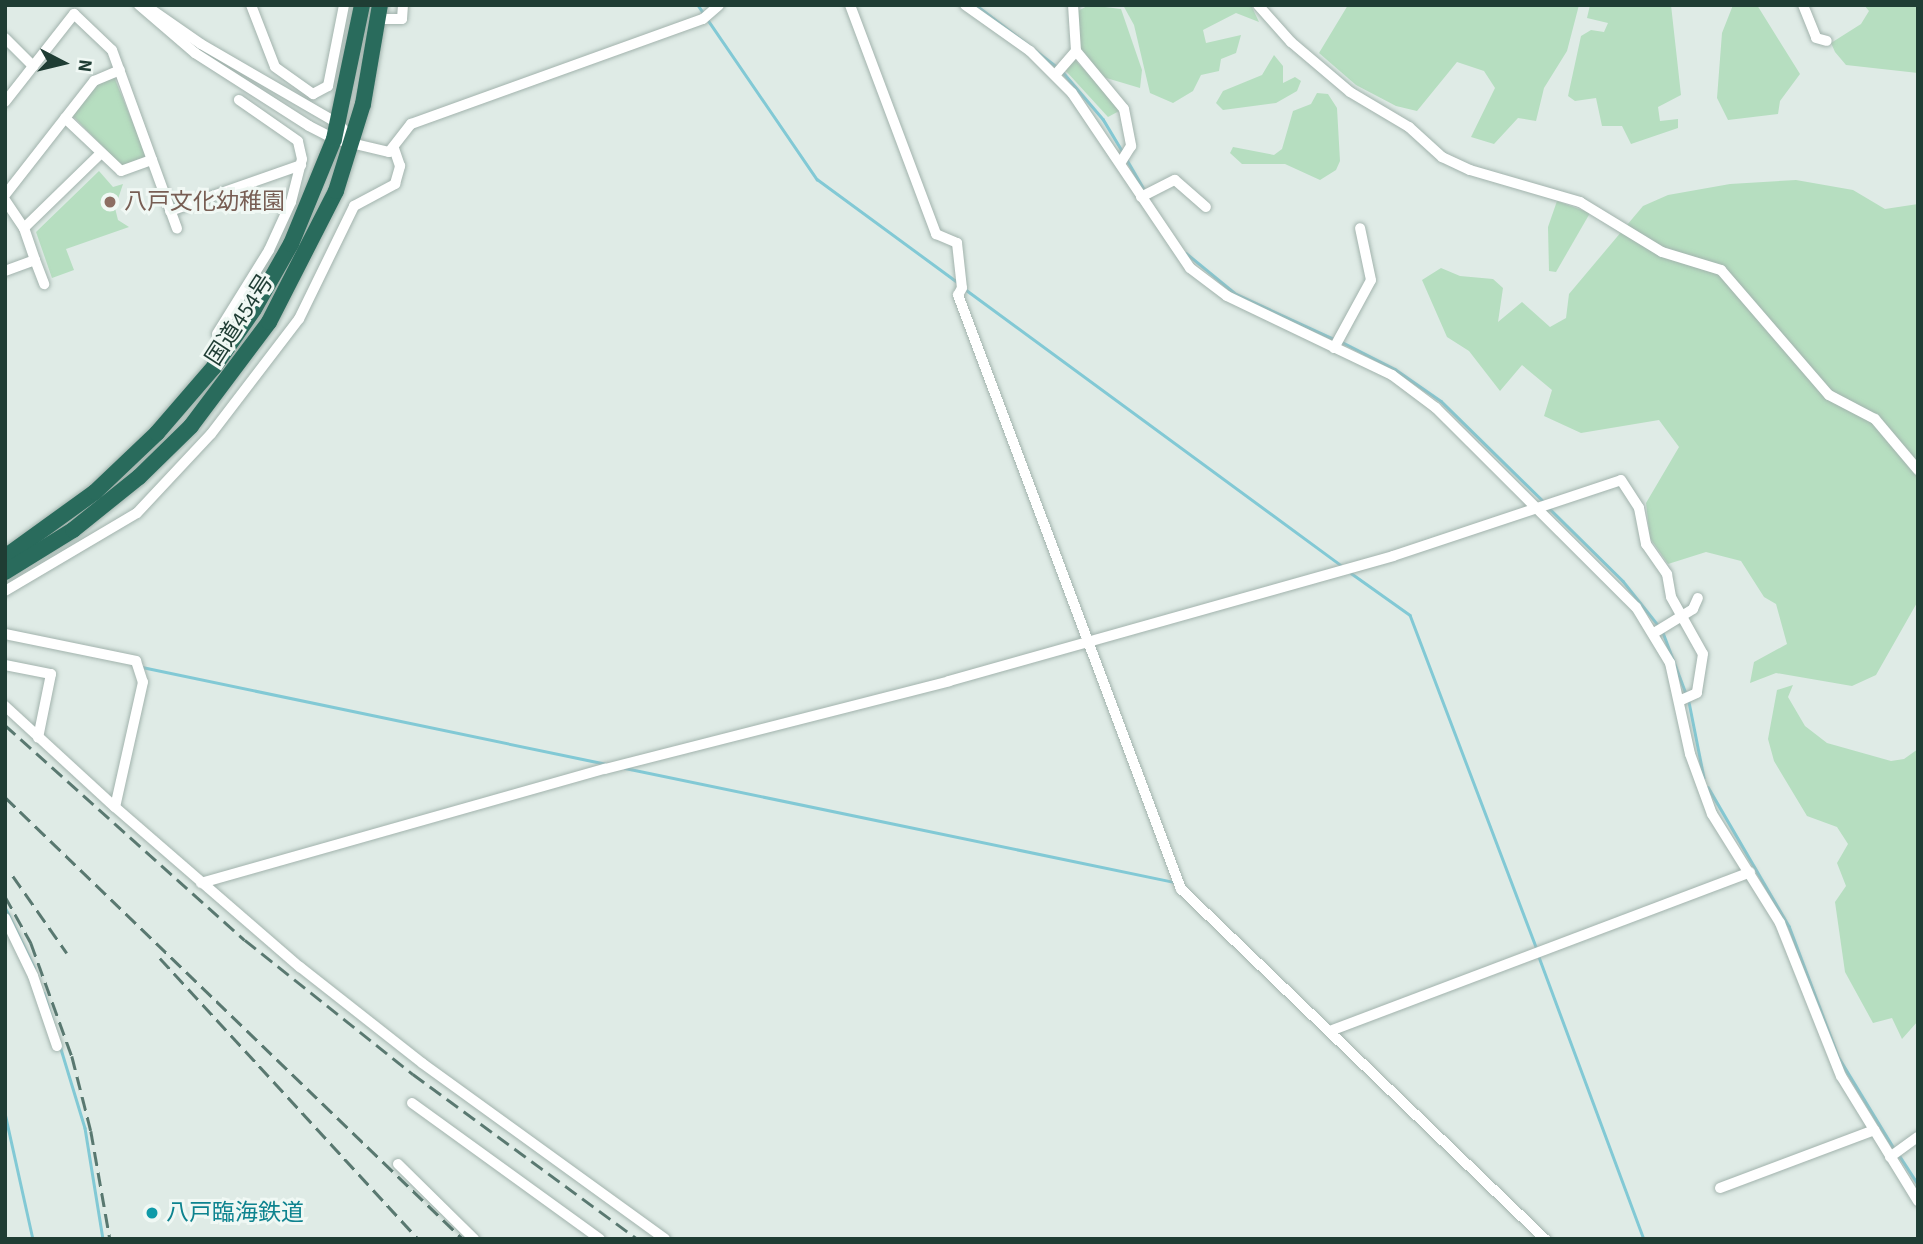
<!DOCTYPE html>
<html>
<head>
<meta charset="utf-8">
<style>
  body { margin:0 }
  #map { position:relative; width:1923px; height:1244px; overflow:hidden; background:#dfebe6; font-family:"Source Sans 3","Noto Sans JP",sans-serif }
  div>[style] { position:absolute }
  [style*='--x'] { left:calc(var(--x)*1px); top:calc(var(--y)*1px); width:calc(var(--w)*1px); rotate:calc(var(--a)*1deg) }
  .green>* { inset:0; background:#b6dec0 }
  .stream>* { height:2.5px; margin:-1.25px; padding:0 1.25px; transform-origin:1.25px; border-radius:1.25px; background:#82c9d5 }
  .roads { filter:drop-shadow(0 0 2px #a2b3ad) drop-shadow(0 0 2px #a2b3ad) }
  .minor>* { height:10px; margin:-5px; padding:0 5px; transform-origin:5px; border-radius:5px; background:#fff }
  .highway>* { height:16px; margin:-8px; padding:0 8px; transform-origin:8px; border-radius:8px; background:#296b5c }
  .rail>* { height:2.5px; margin-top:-1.25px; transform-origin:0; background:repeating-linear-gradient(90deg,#597870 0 14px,transparent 0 21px) }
  .dots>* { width:19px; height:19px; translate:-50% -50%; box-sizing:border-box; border:4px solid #f0f8f4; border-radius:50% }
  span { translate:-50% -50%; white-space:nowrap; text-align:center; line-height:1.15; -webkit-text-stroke:6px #f0f8f4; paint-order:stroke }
  .education-label { font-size:23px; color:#785e54 }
  .left { translate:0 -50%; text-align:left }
  .street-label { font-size:23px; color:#1f3d34 }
  .culture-label { font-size:23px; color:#0d838f }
  .frame { position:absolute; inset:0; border:7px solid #1f3d34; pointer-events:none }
  .north { position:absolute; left:28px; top:28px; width:70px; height:70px; -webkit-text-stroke:5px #f0f8f4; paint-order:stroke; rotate:97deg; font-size:19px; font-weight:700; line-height:28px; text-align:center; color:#1f3d34 }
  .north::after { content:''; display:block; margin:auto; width:24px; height:32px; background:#1f3d34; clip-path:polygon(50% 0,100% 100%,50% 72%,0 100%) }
</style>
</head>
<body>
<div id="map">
  <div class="green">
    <i style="clip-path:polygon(1089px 5px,1121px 9px,1142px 70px,1140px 88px,1103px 77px,1080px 50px,1078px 11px)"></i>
    <i style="clip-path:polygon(1123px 5px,1251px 5px,1259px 22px,1236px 13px,1203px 30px,1206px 43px,1241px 35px,1236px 53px,1221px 59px,1219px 71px,1201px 75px,1193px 91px,1173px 103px,1150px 93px,1134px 25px)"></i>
    <i style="clip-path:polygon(1348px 5px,1579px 5px,1567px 51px,1544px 88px,1536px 121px,1518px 118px,1494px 144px,1471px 137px,1495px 88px,1484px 71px,1457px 62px,1417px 111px,1396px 106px,1356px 85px,1319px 53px)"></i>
    <i style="clip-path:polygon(1590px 5px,1671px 5px,1681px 95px,1658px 107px,1660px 121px,1678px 119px,1678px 128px,1631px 144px,1622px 126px,1602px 126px,1596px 98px,1575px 101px,1568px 96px,1581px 36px,1591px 30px,1604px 32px,1608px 23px,1587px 18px)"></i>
    <i style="clip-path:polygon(1733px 5px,1757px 5px,1800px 74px,1780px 101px,1778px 114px,1728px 120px,1717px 98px,1722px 33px)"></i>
    <i style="clip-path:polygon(1864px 5px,1918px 5px,1918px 73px,1846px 65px,1835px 52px,1831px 43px,1861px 24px,1869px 11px)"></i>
    <i style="clip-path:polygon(1274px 55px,1283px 66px,1283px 83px,1295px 77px,1301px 81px,1297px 91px,1276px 103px,1223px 110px,1216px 103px,1223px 91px,1262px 75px)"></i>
    <i style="clip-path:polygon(1074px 59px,1119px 105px,1121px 110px,1108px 117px,1065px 70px)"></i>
    <i style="clip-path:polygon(114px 77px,147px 157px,122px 166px,72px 115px,96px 85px)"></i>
    <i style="clip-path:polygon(1317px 93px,1328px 94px,1337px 108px,1340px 161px,1336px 170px,1320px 180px,1285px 164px,1242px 164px,1230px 153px,1233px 147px,1274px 155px,1282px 149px,1293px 111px,1311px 104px)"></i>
    <i style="clip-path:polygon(99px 171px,113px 187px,123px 184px,115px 208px,118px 220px,129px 227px,66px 249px,74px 270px,52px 278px,36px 232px)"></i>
    <i style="clip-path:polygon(1796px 180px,1853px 190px,1885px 209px,1918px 204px,1918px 601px,1876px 675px,1852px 686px,1776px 673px,1750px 683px,1754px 662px,1787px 644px,1776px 604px,1764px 597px,1741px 561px,1706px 552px,1668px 564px,1650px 538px,1646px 503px,1679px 447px,1659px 420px,1581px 433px,1544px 416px,1552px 390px,1522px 365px,1500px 391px,1469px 351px,1447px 337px,1422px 280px,1441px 268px,1460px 276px,1493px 279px,1503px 288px,1498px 322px,1522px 302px,1550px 327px,1566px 318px,1569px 294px,1643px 206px,1668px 195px,1730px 184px)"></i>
    <i style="clip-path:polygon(1557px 201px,1590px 213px,1556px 272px,1549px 271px,1548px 227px)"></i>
    <i style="clip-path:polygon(1793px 685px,1788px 697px,1805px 726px,1827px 743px,1891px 761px,1904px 759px,1918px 749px,1918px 1021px,1902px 1039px,1892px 1018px,1873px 1023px,1845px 972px,1835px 902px,1846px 886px,1837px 863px,1848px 844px,1837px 827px,1807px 816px,1774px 761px,1768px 739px,1777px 690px)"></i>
  </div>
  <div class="stream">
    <i style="--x:698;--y:5;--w:11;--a:56"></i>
    <i style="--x:976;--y:5;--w:102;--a:37.4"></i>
    <i style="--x:708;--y:20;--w:193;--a:55.6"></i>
    <i style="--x:817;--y:179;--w:174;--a:36.3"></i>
    <i style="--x:1062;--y:71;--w:63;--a:49.5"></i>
    <i style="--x:1103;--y:119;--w:39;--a:59"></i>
    <i style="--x:1126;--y:158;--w:39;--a:60"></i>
    <i style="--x:1186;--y:253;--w:65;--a:39.4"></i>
    <i style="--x:1236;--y:294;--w:110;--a:24.7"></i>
    <i style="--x:965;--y:289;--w:469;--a:36.3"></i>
    <i style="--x:1342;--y:342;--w:59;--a:27"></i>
    <i style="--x:1395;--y:369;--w:56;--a:34.8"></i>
    <i style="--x:1441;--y:401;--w:144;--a:44.4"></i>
    <i style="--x:1548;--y:507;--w:105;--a:44.6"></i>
    <i style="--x:1623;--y:581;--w:56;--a:51.5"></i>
    <i style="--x:1351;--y:573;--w:72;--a:35.4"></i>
    <i style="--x:1410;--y:615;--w:358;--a:69.2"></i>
    <i style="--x:1662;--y:630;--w:71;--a:69.3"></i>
    <i style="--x:142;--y:667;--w:473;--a:11.8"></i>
    <i style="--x:1689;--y:702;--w:77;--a:78.8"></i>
    <i style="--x:625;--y:768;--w:561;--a:11.73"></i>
    <i style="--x:1708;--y:787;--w:161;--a:59.8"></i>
    <i style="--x:1789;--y:926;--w:141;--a:69.3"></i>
    <i style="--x:1839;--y:1058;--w:108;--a:58.7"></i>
    <i style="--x:5;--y:907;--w:67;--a:64.2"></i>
    <i style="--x:1539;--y:957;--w:301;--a:69.6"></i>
    <i style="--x:44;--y:993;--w:141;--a:73.1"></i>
    <i style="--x:85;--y:1128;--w:112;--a:80.8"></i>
    <i style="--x:5;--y:1113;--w:129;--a:77.5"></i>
    <i style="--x:1899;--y:1155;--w:35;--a:57"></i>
  </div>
  <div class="roads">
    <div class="minor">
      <i style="--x:139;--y:5;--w:74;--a:40.6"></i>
      <i style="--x:195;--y:53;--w:135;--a:32.6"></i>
      <i style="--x:309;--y:126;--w:28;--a:27"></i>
      <i style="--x:334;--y:139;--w:57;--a:13.3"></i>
      <i style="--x:389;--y:152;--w:36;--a:-52"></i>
      <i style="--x:411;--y:124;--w:310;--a:-19.8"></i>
      <i style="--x:703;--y:19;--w:21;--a:-41"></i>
      <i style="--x:145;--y:5;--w:68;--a:34.9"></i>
      <i style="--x:201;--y:44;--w:160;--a:30.1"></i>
      <i style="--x:339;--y:124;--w:22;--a:51"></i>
      <i style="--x:251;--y:5;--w:66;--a:68.8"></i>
      <i style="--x:275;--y:67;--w:47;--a:35.4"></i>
      <i style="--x:313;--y:94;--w:17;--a:-28"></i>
      <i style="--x:328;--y:86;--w:83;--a:-78.8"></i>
      <i style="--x:850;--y:5;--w:245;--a:69.4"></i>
      <i style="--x:936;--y:234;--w:23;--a:23"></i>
      <i style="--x:957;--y:243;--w:45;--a:83.7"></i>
      <i style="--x:962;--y:288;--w:8;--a:120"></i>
      <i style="--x:958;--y:295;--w:634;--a:69.42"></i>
      <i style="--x:1181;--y:889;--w:505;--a:43.88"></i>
      <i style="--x:965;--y:5;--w:80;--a:35.3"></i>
      <i style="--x:1030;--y:51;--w:59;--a:45"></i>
      <i style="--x:1072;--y:93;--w:211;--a:56"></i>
      <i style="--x:1190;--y:268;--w:46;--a:37.1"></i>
      <i style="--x:1227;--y:296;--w:183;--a:25.6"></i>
      <i style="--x:1392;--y:375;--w:55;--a:36.9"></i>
      <i style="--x:1436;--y:408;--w:282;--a:44.9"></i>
      <i style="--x:1636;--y:607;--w:66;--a:58.7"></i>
      <i style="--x:1670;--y:663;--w:93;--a:77.6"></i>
      <i style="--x:1690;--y:754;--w:64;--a:69.9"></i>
      <i style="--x:1712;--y:814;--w:128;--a:58"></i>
      <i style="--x:1780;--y:923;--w:165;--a:68.3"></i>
      <i style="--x:1841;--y:1076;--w:147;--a:58.4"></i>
      <i style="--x:1258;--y:5;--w:50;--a:48.3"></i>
      <i style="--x:1291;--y:42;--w:77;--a:40.3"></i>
      <i style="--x:1350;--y:92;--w:69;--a:30.7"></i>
      <i style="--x:1409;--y:127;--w:45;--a:42.3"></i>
      <i style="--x:1442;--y:157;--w:31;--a:25"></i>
      <i style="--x:1470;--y:170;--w:115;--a:16.2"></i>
      <i style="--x:1580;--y:202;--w:96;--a:31.4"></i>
      <i style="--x:1662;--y:252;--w:62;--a:17"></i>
      <i style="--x:1721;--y:270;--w:165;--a:49.2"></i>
      <i style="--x:1829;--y:395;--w:52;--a:27.6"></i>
      <i style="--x:1875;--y:419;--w:67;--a:49.9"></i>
      <i style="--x:1803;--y:5;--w:35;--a:68"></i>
      <i style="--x:1816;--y:38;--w:11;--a:15"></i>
      <i style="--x:378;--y:19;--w:24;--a:0"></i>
      <i style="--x:402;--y:19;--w:14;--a:-86"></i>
      <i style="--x:5;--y:38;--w:40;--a:45"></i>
      <i style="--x:1076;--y:51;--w:75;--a:50.4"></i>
      <i style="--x:1124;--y:109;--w:38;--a:79"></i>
      <i style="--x:1131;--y:146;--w:19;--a:122"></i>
      <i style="--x:1056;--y:74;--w:30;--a:-49"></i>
      <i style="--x:1076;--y:51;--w:46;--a:-93.7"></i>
      <i style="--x:5;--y:102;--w:112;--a:-51.9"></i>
      <i style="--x:74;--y:14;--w:52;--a:43.5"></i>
      <i style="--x:112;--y:50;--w:190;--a:70"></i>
      <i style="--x:65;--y:118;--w:77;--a:43.4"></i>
      <i style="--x:121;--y:171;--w:33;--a:-20"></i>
      <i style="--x:5;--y:195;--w:145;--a:-52"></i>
      <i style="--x:94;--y:81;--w:28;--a:-23"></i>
      <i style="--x:1141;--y:197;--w:38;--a:-27"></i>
      <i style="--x:1175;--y:180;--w:41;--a:41.1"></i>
      <i style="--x:5;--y:200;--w:34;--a:56"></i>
      <i style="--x:24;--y:228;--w:34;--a:71"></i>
      <i style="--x:35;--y:260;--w:32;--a:160"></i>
      <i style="--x:170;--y:211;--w:139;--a:-19.3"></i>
      <i style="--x:24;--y:228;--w:107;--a:-44.2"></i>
      <i style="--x:35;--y:260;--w:26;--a:69"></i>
      <i style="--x:217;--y:334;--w:99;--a:-58.2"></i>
      <i style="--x:269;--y:250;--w:53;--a:-65.4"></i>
      <i style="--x:291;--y:202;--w:44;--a:-75.7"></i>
      <i style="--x:302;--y:159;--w:18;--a:-103"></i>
      <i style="--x:298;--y:141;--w:72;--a:-145.2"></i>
      <i style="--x:1334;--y:348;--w:77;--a:-61.4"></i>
      <i style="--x:1371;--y:280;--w:53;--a:-101.9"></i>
      <i style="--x:5;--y:591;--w:153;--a:-30.6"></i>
      <i style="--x:137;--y:513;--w:108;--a:-46.9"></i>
      <i style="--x:211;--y:434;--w:145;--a:-52.6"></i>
      <i style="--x:299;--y:319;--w:126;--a:-64"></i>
      <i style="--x:354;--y:206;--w:47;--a:-28.2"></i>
      <i style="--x:395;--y:184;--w:19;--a:-74"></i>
      <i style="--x:400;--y:166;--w:18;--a:-109"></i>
      <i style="--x:1654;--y:633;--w:46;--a:-31.6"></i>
      <i style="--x:1693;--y:609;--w:12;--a:-66"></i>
      <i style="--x:5;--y:634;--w:134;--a:11.6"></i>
      <i style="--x:136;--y:661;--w:22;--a:72"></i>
      <i style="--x:143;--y:682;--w:128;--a:102.6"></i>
      <i style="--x:115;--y:807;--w:245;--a:40.9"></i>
      <i style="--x:300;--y:967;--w:155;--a:38.2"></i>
      <i style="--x:422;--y:1063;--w:300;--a:35.9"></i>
      <i style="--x:5;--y:665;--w:47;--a:11.1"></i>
      <i style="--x:51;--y:674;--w:65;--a:101.5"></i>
      <i style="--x:5;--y:706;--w:149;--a:42.6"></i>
      <i style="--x:201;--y:883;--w:420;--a:-15.8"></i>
      <i style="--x:605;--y:769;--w:355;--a:-14.3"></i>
      <i style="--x:949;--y:681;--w:461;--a:-15.7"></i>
      <i style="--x:1393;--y:556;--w:240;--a:-18.4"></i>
      <i style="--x:1621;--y:480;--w:33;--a:57"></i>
      <i style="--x:1639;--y:508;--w:37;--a:79"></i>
      <i style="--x:1646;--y:544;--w:37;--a:55"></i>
      <i style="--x:1667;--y:574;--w:23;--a:80"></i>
      <i style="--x:1671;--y:597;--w:65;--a:60.7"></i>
      <i style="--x:1703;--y:654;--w:39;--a:99"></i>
      <i style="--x:1697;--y:693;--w:17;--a:156"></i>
      <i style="--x:5;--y:918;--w:64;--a:64.2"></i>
      <i style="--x:33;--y:976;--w:74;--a:71.1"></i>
      <i style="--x:1330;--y:1031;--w:449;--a:-20.7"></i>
      <i style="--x:412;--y:1103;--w:232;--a:35.9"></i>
      <i style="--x:1890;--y:1157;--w:34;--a:-36"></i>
      <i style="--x:398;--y:1164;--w:107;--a:44.6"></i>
      <i style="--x:1720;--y:1188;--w:165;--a:-20.6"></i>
    </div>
    <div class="highway">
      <i style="--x:5;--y:557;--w:111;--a:-35.8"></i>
      <i style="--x:95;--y:492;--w:86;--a:-43.6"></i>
      <i style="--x:157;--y:433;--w:87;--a:-49.2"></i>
      <i style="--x:214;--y:367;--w:70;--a:-55.4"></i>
      <i style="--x:254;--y:309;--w:75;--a:-60.4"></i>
      <i style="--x:291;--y:244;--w:113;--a:-67.7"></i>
      <i style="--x:334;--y:139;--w:137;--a:-78.2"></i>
      <i style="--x:5;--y:572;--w:80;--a:-31.7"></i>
      <i style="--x:73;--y:530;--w:85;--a:-38.8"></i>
      <i style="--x:139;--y:477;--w:73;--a:-44.4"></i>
      <i style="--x:191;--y:426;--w:130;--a:-53.1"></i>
      <i style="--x:269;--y:322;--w:147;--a:-62.9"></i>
      <i style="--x:336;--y:191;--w:91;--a:-72.8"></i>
      <i style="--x:363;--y:104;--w:100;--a:-80.3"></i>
    </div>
  </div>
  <div class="rail">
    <i style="--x:5;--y:725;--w:322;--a:41.9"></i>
    <i style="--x:245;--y:940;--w:215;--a:38.6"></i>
    <i style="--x:413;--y:1074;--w:279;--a:36.3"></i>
    <i style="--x:5;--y:797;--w:636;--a:43.98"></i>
    <i style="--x:13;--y:876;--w:94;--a:55"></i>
    <i style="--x:5;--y:896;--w:54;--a:61"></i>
    <i style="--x:31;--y:943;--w:120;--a:70.1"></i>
    <i style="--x:72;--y:1056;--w:77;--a:75.8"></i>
    <i style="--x:91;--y:1131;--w:110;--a:80"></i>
    <i style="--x:160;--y:958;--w:381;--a:47.4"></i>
  </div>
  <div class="dots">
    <i style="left:110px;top:202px;background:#8d6e63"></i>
    <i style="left:152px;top:1213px;background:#0f9aa8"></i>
  </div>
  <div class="education-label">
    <span class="left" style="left:124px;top:202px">八戸文化幼稚園</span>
  </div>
  <div class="street-label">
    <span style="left:240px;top:320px;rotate:-57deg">国道454号</span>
  </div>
  <div class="culture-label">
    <span class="left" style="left:166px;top:1213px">八戸臨海鉄道</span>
  </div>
  <div class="frame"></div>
  <div class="north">N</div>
</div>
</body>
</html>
